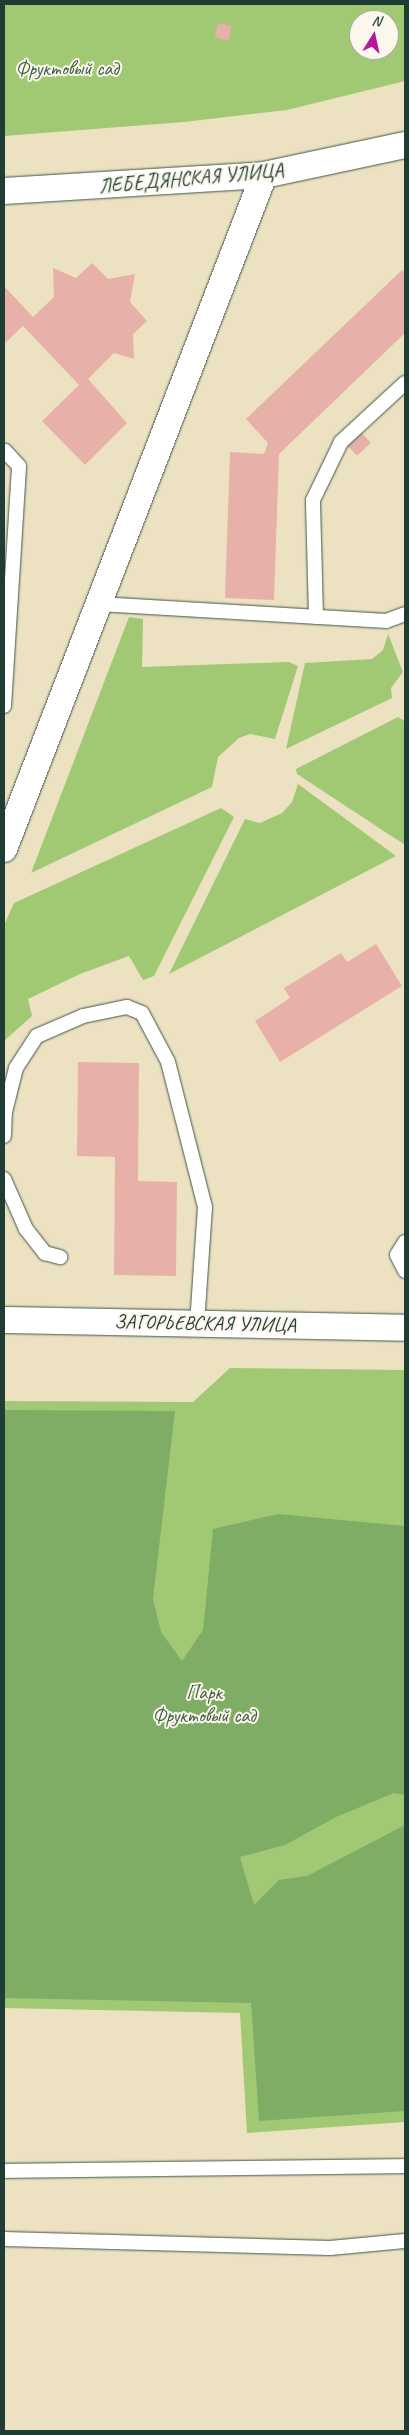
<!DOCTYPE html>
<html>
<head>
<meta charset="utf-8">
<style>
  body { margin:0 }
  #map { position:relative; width:409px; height:2435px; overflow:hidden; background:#ece2c2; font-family:Caveat,sans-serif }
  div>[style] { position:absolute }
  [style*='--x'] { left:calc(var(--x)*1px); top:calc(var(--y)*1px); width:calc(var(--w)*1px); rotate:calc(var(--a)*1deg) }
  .green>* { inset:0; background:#a1c974 }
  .forest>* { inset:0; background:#80ad66 }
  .building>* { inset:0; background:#e7b1a9; transform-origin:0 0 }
  .roads { filter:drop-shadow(0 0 1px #3e5649) drop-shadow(0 0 1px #3e5649) }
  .lane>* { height:14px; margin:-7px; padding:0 7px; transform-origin:7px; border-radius:7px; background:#fff }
  .street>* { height:26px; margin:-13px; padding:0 13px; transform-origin:13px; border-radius:13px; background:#fff }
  span { translate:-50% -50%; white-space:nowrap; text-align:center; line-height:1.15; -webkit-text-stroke:4px #fbf7ec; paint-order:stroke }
  .park-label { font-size:20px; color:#406044 }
  .street-label { font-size:20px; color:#1f3d34 }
  .frame { position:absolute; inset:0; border:5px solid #1f3d34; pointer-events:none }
  .north { position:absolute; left:349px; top:10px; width:50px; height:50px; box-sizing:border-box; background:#fbf7ec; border:1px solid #a3ada2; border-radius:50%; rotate:10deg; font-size:14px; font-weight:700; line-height:20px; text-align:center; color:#1f3d34 }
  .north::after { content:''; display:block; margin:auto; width:18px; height:22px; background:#b5179e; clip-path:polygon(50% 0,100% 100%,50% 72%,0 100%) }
</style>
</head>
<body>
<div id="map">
  <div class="green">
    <i style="clip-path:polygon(evenodd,4px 4px,405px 4px,405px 81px,287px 110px,184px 122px,4px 136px,4px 4px,359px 20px,389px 20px,389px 50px,359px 50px,359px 20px)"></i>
    <i style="clip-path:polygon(129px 617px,143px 619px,142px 667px,289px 662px,298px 666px,275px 739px,250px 734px,239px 738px,218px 757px,212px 787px,31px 873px)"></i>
    <i style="clip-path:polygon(388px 634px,403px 672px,391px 688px,392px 698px,286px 749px,305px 663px,372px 659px,383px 650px)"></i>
    <i style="clip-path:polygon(398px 717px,405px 721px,405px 845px,297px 774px,296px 769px)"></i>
    <i style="clip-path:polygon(298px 784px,396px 856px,169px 974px,245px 819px,260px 823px,282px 813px,292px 802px)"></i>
    <i style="clip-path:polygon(221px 808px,234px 817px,154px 976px,143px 980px,129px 956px,80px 974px,28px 999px,32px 1016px,4px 1041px,4px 925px,14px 903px)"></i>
    <i style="clip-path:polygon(230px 1368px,405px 1370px,405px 2122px,247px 2133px,240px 2013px,4px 2008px,4px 1401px,193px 1402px)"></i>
  </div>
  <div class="forest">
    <i style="clip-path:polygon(4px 1410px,175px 1411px,153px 1599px,161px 1632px,182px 1661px,203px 1630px,213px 1529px,278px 1514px,405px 1526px,405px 1795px,394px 1793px,336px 1817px,285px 1845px,240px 1857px,254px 1905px,279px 1880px,307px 1876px,405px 1825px,405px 2111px,259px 2121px,251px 2003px,4px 1998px)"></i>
  </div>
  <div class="building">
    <i style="left:218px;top:23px;width:14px;height:15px;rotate:12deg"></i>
    <i style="clip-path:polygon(92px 263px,108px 279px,135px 274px,130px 302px,147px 321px,133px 334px,134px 359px,114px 353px,88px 379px,127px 423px,85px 465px,42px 421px,79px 385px,23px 326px,4px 344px,4px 286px,33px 317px,54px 297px,53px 268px,76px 278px)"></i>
    <i style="clip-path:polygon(402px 270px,405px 273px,405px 333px,279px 454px,274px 600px,225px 598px,230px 452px,264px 454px,268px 443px,246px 419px)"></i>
    <i style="left:360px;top:431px;width:16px;height:19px;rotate:47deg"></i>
    <i style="clip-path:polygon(376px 944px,402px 986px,280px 1062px,255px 1021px,290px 998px,284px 988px,341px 953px,347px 962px)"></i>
    <i style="clip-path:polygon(78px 1062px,139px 1063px,138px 1181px,177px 1182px,176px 1276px,114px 1275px,115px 1157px,77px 1156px)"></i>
  </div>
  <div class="roads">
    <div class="lane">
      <i style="--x:99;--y:604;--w:288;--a:3.4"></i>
      <i style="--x:386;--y:621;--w:20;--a:-20"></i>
      <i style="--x:316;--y:617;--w:117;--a:-91.5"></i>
      <i style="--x:313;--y:500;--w:64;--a:-64.2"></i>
      <i style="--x:341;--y:442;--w:87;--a:-42.7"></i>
      <i style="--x:4;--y:706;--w:240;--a:-86.4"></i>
      <i style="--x:19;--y:466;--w:21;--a:-133"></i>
      <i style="--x:4;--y:1136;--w:24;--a:-88"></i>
      <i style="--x:5;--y:1112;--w:45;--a:-76"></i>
      <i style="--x:16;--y:1068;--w:38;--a:-57"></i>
      <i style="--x:37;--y:1036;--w:50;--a:-23.5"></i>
      <i style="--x:83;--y:1016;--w:45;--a:-11.6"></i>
      <i style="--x:127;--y:1007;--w:16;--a:22"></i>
      <i style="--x:142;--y:1013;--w:55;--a:62"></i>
      <i style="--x:168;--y:1062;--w:150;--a:75.7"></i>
      <i style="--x:205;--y:1207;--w:116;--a:93.9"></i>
      <i style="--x:4;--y:1179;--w:55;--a:66.3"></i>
      <i style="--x:26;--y:1229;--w:31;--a:52"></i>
      <i style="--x:45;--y:1253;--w:16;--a:15"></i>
      <i style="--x:405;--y:1242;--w:15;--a:122"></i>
      <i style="--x:397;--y:1255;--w:18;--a:63"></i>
      <i style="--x:4;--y:2171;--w:401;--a:-0.7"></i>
      <i style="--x:4;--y:2239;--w:326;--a:1.6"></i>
      <i style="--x:330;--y:2248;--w:75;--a:-5.3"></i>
    </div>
    <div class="street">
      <i style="--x:4;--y:191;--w:260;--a:-3.5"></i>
      <i style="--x:264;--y:175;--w:144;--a:-12"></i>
      <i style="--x:4;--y:849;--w:722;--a:-68.91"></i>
      <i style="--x:4;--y:1320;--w:401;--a:1.1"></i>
    </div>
  </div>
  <div class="park-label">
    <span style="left:67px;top:68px">Фруктовый сад</span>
    <span style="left:204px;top:1704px">Парк<br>Фруктовый сад</span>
  </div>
  <div class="street-label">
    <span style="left:191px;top:178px;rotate:-5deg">ЛЕБЕДЯНСКАЯ УЛИЦА</span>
    <span style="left:205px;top:1323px;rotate:1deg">ЗАГОРЬЕВСКАЯ УЛИЦА</span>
  </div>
  <div class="frame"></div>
  <div class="north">N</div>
</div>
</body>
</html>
